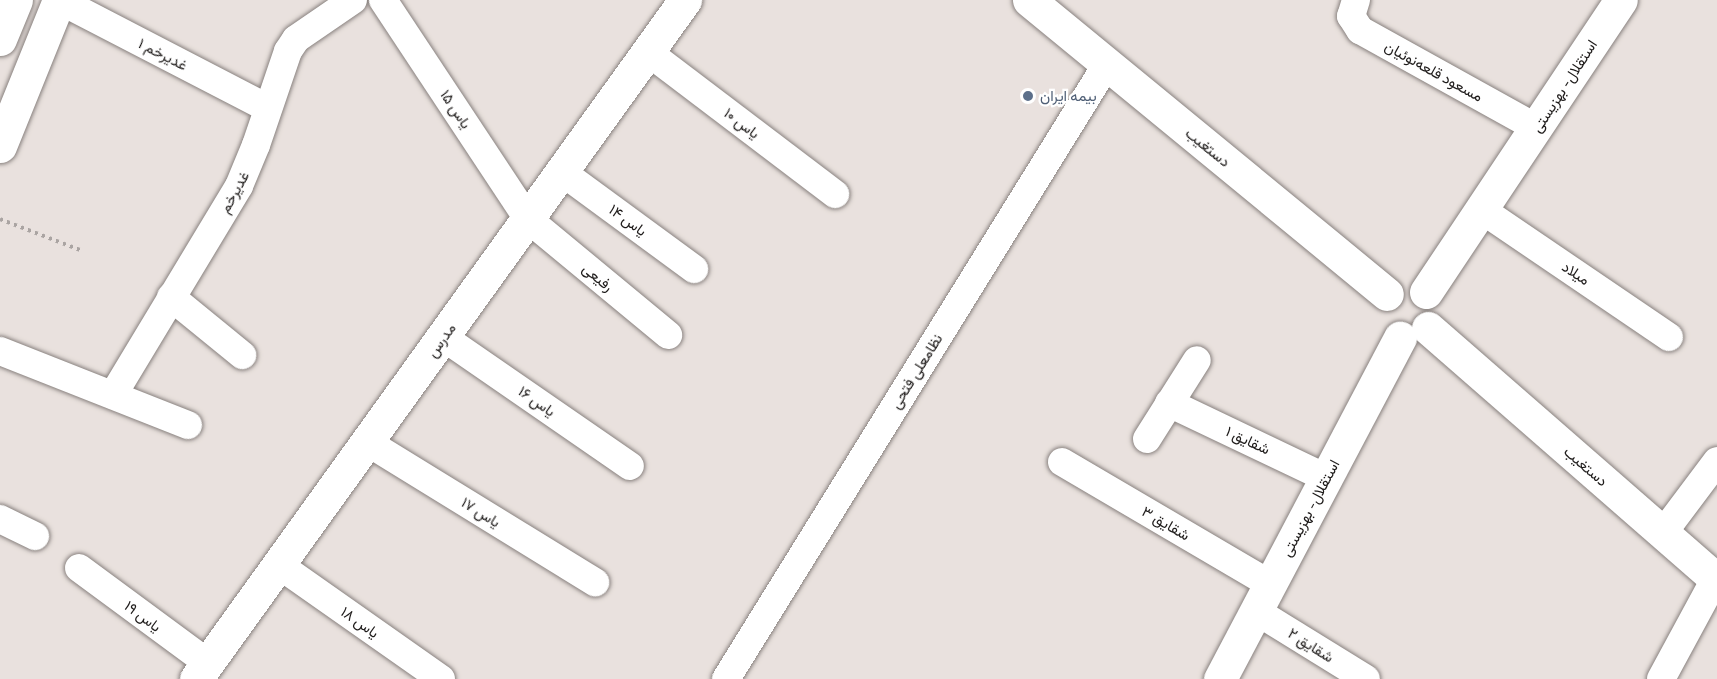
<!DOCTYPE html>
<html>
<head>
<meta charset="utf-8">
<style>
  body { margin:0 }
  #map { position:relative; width:1717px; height:679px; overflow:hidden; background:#e9e1de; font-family:"Titillium Web",Vazirmatn,sans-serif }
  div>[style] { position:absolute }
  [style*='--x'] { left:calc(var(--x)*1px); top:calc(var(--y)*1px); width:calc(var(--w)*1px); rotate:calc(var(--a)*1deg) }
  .path>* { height:4px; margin-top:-2px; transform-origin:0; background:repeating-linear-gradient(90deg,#aaa4a2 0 3px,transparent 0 7.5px) }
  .roads { filter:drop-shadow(0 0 2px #88817e) drop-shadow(0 0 2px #88817e) }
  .street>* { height:28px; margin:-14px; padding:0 14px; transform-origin:14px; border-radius:14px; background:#fff }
  .secondary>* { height:33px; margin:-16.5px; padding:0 16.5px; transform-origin:16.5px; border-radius:16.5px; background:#fff }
  .primary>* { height:33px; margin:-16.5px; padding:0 16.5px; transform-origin:16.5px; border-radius:16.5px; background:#fff }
  .dots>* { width:16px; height:16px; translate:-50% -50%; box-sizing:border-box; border:3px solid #fff; border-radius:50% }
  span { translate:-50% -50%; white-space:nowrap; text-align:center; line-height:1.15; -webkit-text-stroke:4.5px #fff; paint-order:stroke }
  .street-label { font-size:15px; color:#1e1b1a }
  .service-label { font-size:15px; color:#4e5e75 }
  .left { translate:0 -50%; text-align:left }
</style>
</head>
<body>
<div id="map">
  <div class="path">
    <i style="--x:0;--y:219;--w:89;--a:21.1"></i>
  </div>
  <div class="roads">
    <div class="street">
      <i style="--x:59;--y:0;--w:234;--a:27.4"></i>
      <i style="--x:383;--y:0;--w:263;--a:56.5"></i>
      <i style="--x:528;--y:219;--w:182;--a:39.6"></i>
      <i style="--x:1356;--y:0;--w:17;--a:107"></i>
      <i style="--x:1351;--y:16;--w:17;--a:57"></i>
      <i style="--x:1360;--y:30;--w:202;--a:29"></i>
      <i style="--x:648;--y:52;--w:235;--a:37.2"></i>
      <i style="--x:562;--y:172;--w:164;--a:36.3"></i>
      <i style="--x:1482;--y:210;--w:226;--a:34.2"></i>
      <i style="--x:171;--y:297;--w:92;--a:39.2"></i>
      <i style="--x:443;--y:337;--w:227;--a:34.6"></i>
      <i style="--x:0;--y:351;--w:202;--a:21.5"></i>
      <i style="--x:113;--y:395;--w:244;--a:-58.9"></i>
      <i style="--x:239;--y:186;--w:44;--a:-67.5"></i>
      <i style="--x:256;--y:145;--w:99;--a:-71.2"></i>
      <i style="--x:288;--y:51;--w:14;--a:-56"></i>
      <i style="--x:296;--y:39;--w:69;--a:-34.4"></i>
      <i style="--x:1169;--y:403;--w:174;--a:25.5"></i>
      <i style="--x:1147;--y:439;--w:93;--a:-57.7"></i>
      <i style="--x:367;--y:442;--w:268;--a:31.6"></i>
      <i style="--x:1062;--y:462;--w:241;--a:30.4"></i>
      <i style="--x:0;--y:519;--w:39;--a:26"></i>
      <i style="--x:1663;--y:533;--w:90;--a:-53.1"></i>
      <i style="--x:279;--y:565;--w:198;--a:35.1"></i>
      <i style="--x:79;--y:568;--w:160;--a:36.4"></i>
      <i style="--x:1256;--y:611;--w:129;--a:31.7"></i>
      <i style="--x:726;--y:679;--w:723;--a:-58.22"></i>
      <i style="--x:1661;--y:679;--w:114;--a:-61.6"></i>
    </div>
    <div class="secondary">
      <i style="--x:1029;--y:0;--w:463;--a:39.4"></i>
      <i style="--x:0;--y:146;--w:157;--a:-68"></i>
      <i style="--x:1426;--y:292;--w:351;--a:-56.3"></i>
      <i style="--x:1428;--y:328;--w:383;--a:41.1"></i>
      <i style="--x:196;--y:679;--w:837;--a:-54.24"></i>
      <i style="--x:1220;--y:679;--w:386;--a:-62.2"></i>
    </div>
    <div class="primary">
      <i style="--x:0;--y:39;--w:42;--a:-67.7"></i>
    </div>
  </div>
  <div class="dots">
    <i style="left:1028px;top:96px;background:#5c6f8a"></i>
  </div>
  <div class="street-label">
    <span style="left:163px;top:54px;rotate:27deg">غدیرخم ۱</span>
    <span style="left:1434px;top:71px;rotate:29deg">مسعود قلعه‌نوئیان</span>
    <span style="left:1564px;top:86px;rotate:-57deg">استقلال- بهزیستی</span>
    <span style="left:456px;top:109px;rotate:56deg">یاس ۱۵</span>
    <span style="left:742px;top:123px;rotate:37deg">یاس ۱۰</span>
    <span style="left:1208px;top:147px;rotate:39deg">دستغیب</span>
    <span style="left:234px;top:192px;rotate:-61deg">غدیرخم</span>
    <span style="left:628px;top:220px;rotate:36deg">یاس ۱۴</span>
    <span style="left:1576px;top:273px;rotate:34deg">میلاد</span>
    <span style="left:598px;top:277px;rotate:40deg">رفیعی</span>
    <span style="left:441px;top:340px;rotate:-54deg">مدرس</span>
    <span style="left:916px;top:371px;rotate:-58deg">نظامعلی فتحی</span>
    <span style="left:537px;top:401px;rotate:35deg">یاس ۱۶</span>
    <span style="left:1248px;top:440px;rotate:25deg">شقایق ۱</span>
    <span style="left:1586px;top:466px;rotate:41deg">دستغیب</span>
    <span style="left:1310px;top:508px;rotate:-62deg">استقلال- بهزیستی</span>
    <span style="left:481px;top:512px;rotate:32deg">یاس ۱۷</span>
    <span style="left:1166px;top:523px;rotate:30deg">شقایق ۳</span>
    <span style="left:143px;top:616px;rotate:37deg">یاس ۱۹</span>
    <span style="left:360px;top:622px;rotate:35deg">یاس ۱۸</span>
    <span style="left:1311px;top:645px;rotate:32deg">شقایق ۲</span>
  </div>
  <div class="service-label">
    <span class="left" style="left:1040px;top:96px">بیمه ایران</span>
  </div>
</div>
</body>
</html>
